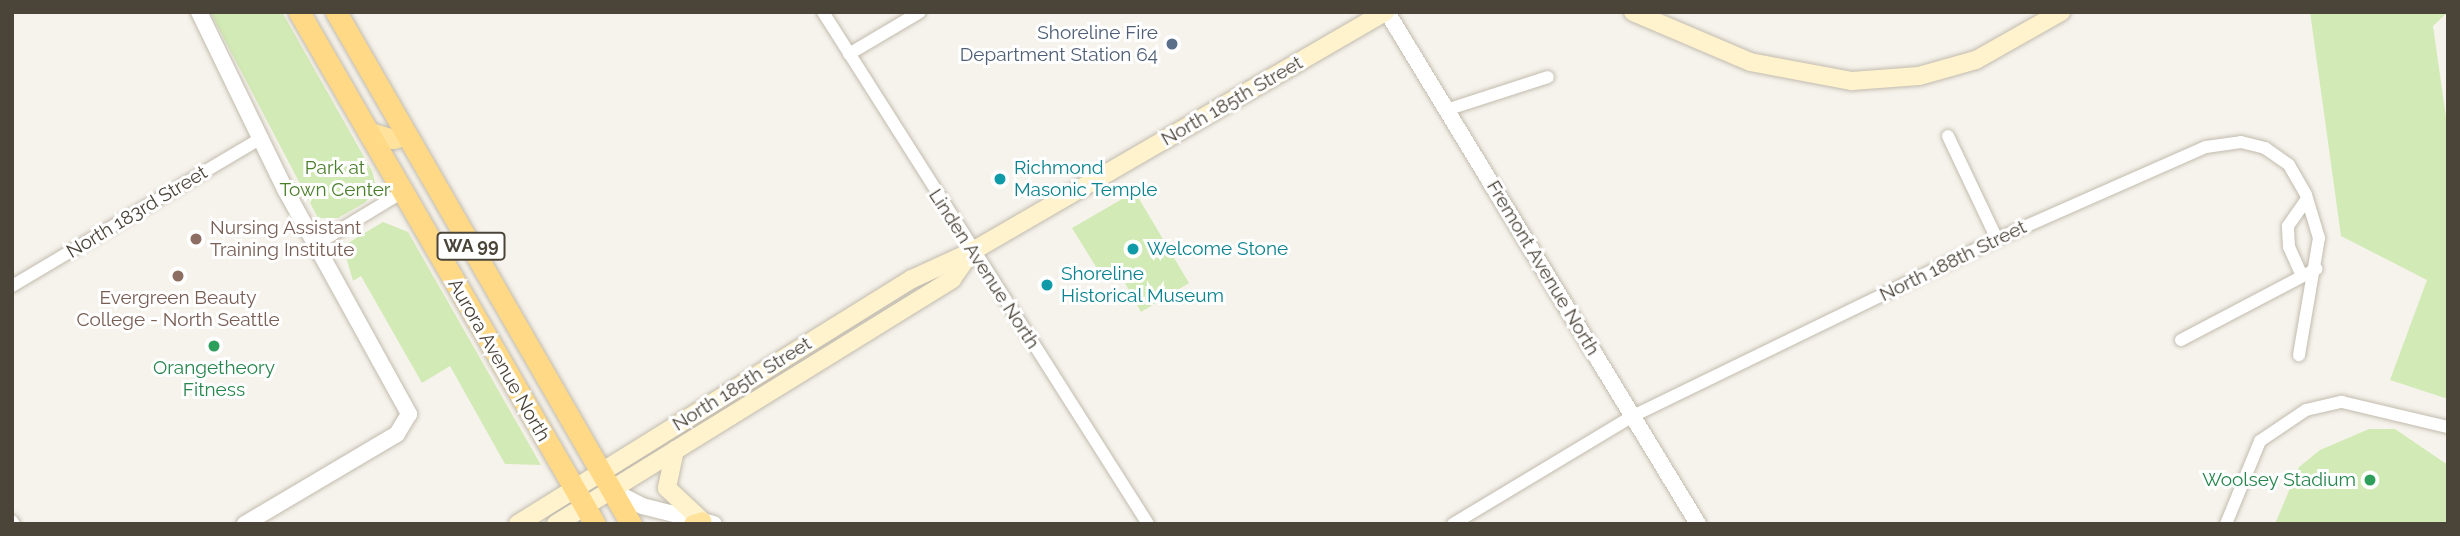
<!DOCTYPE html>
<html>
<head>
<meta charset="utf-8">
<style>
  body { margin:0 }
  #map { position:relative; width:2460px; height:536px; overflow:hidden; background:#f6f3ec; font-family:Raleway,sans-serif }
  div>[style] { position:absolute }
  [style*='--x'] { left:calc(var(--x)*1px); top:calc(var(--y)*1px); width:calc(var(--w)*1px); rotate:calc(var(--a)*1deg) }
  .green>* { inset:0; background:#d2eab5 }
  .roads { filter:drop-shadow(0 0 2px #c2bbae) drop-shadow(0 0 2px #c2bbae) }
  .minor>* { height:12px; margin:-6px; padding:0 6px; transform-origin:6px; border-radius:6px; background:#fff }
  .tertiary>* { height:16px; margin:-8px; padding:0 8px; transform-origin:8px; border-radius:8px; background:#fff }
  .secondary>* { height:18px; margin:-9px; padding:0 9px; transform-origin:9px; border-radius:9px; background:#fff3cd }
  .primary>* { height:19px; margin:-9.5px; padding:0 9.5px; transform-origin:9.5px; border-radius:9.5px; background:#ffe39c }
  .trunk>* { height:21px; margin:-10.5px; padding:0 10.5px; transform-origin:10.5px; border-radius:10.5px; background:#ffd985 }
  .dots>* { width:19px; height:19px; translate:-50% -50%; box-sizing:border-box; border:4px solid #fff; border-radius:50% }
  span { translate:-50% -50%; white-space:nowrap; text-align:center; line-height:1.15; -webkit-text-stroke:6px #fff; paint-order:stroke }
  .shield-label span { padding:2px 5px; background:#fff; border:2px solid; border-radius:5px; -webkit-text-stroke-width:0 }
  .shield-label { font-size:18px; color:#4b4439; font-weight:700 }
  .service-label { font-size:19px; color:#4e5e75 }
  .right { translate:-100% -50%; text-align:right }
  .street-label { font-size:19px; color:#4b4439 }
  .park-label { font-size:19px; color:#4a7f2a }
  .culture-label { font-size:19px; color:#0d838f }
  .left { translate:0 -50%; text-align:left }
  .education-label { font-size:19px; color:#785e54 }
  .leisure-label { font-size:19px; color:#27864d }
  .frame { position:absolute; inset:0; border:14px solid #4b4439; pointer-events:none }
</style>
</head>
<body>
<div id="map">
  <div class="green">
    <i style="clip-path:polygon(210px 12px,282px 12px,372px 171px,376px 186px,366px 202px,338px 218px,318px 218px)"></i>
    <i style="clip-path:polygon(2310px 12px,2448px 12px,2433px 26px,2448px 131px,2448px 399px,2390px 380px,2427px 280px,2341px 236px)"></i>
    <i style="clip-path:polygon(1129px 195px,1138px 197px,1189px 283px,1141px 312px,1120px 274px,1098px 270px,1072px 228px)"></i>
    <i style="clip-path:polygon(383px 222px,408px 232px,541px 465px,505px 464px,450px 366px,422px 383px,361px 276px,353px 281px,343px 246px)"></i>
    <i style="clip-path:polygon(2369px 429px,2395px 429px,2448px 465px,2448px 524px,2275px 524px,2299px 467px,2320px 450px)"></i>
  </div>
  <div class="roads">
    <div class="minor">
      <i style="--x:823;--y:12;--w:606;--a:57.59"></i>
      <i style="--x:849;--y:54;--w:82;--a:-30.6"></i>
      <i style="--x:1446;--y:110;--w:107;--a:-17.9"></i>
      <i style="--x:1948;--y:136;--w:114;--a:64.6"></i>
      <i style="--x:315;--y:245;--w:100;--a:-31.2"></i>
      <i style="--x:2302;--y:276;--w:32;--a:-114"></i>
      <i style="--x:2289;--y:247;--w:21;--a:-93"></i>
      <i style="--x:2288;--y:226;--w:33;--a:-55"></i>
      <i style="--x:12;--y:286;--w:290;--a:-30.7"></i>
      <i style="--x:2181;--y:340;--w:153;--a:-27.7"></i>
      <i style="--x:12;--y:521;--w:4;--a:56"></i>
      <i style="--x:1453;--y:524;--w:210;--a:-31"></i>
      <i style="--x:1633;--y:416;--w:405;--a:-25.9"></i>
      <i style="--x:1997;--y:239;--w:228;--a:-23.8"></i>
      <i style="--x:2206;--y:147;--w:35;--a:-8"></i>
      <i style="--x:2241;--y:142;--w:25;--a:14"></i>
      <i style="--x:2265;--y:148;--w:29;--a:35"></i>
      <i style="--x:2289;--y:165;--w:34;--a:60"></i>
      <i style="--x:2306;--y:195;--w:45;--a:73.2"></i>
      <i style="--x:2319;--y:238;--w:119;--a:99.7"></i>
      <i style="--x:2226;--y:524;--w:90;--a:-67.7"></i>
      <i style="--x:2260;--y:441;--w:55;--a:-34"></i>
      <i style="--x:2306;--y:410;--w:37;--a:-13"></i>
      <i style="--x:2342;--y:402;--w:109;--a:13.3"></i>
    </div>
    <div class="tertiary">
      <i style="--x:199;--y:12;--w:199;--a:64.1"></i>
      <i style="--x:286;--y:191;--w:255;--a:61.1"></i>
      <i style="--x:409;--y:414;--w:23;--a:121"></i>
      <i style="--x:397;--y:434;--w:177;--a:149.4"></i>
      <i style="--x:1387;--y:12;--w:599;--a:58.72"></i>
      <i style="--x:611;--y:490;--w:35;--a:27"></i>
      <i style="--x:642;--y:506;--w:74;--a:14"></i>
    </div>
    <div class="secondary">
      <i style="--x:1633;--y:12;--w:127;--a:23.1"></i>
      <i style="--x:1750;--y:62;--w:104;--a:10.6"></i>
      <i style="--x:1852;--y:81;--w:67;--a:-4.3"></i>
      <i style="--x:1919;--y:76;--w:59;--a:-15.7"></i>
      <i style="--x:1976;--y:60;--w:98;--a:-29.5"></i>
      <i style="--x:675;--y:450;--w:39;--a:102"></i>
      <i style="--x:667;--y:488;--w:48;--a:43.3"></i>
      <i style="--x:518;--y:524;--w:464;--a:-31.9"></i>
      <i style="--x:912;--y:279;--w:65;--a:-24.6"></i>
      <i style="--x:971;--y:252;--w:479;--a:-30.1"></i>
      <i style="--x:556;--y:524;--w:466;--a:-31.7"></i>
      <i style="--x:952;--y:279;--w:33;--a:-55"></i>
    </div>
    <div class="primary">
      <i style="--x:367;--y:131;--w:27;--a:17"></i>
      <i style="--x:393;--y:139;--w:15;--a:-16"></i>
      <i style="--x:693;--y:524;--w:9;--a:-18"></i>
    </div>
    <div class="trunk">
      <i style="--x:299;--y:12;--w:591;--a:59.97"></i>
      <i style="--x:336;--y:12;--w:591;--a:60.05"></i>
    </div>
  </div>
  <div class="dots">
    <i style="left:1172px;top:44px;background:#5c6f8a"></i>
    <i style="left:1000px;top:179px;background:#0f9aa8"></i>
    <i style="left:196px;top:239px;background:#8d6e63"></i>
    <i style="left:1133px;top:249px;background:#0f9aa8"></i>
    <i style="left:178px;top:276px;background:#8d6e63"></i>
    <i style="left:1047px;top:285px;background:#0f9aa8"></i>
    <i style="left:214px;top:346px;background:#2e9e5b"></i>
    <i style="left:2370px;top:480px;background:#2e9e5b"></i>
  </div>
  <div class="shield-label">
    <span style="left:471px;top:246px">WA 99</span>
  </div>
  <div class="service-label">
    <span class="right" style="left:1158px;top:44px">Shoreline Fire<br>Department Station 64</span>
  </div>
  <div class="street-label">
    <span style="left:1232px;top:101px;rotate:-30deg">North 185th Street</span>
    <span style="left:137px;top:212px;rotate:-31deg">North 183rd Street</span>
    <span style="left:1953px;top:261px;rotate:-26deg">North 188th Street</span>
    <span style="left:1543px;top:268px;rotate:59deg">Fremont Avenue North</span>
    <span style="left:984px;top:269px;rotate:57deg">Linden Avenue North</span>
    <span style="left:499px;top:360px;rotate:60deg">Aurora Avenue North</span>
    <span style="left:742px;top:384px;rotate:-32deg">North 185th Street</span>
  </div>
  <div class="park-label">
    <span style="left:335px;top:179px">Park at<br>Town Center</span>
  </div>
  <div class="culture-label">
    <span class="left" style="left:1014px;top:179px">Richmond<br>Masonic Temple</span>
    <span class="left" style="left:1147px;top:249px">Welcome Stone</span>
    <span class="left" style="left:1061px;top:285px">Shoreline<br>Historical Museum</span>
  </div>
  <div class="education-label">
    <span class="left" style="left:210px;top:239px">Nursing Assistant<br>Training Institute</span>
    <span style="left:178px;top:309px">Evergreen Beauty<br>College - North Seattle</span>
  </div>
  <div class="leisure-label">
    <span style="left:214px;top:379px">Orangetheory<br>Fitness</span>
    <span class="right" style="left:2356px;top:480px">Woolsey Stadium</span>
  </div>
  <div class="frame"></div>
</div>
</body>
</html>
